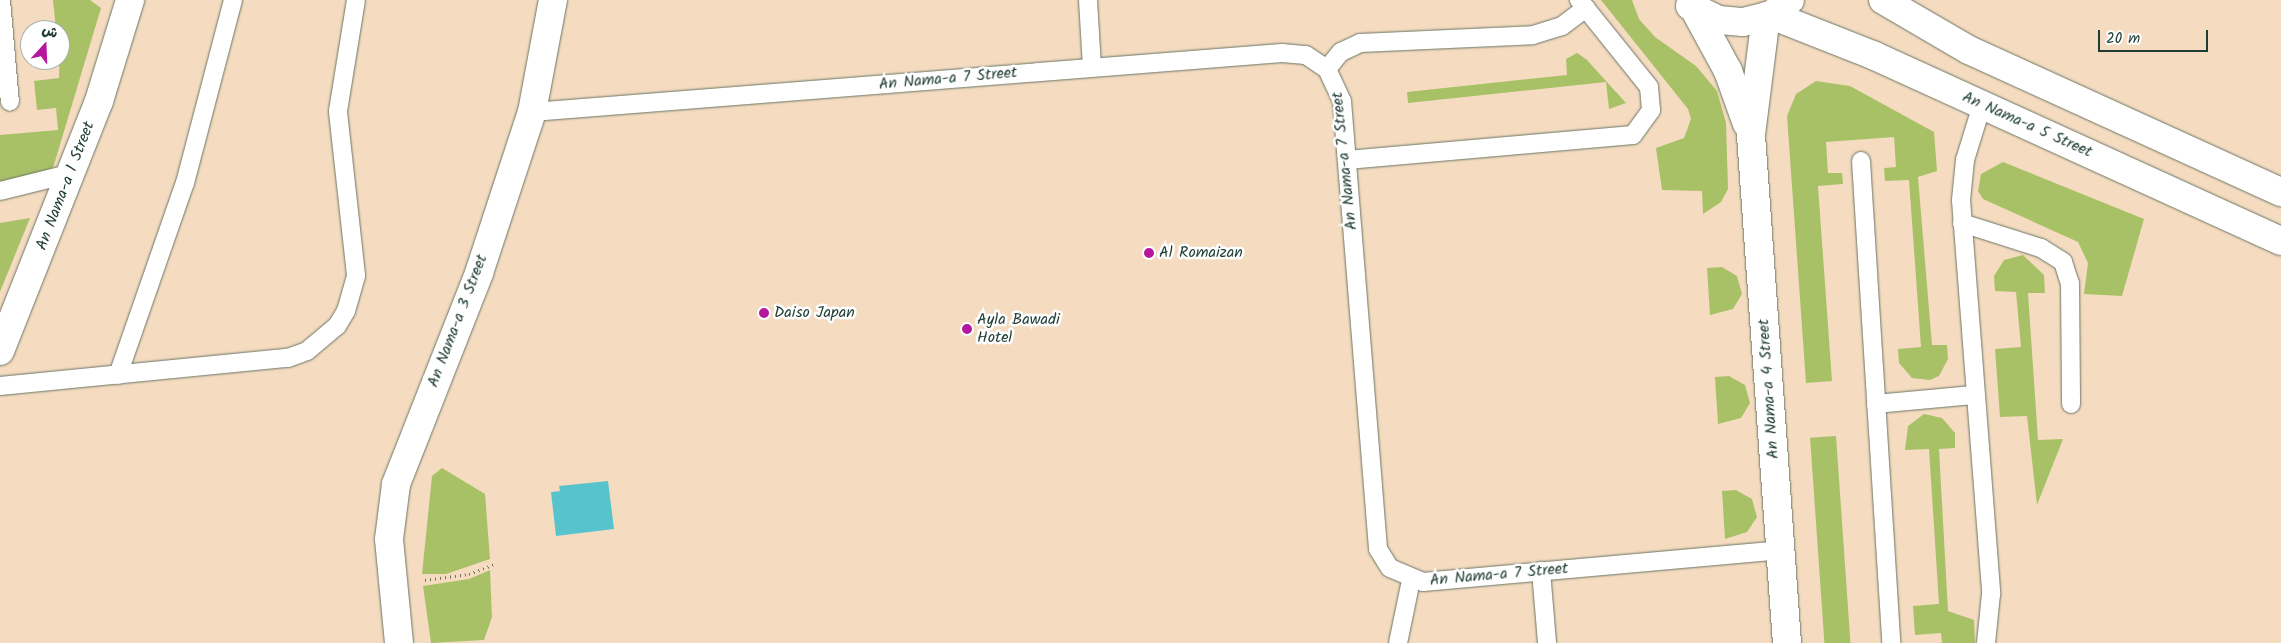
<!DOCTYPE html>
<html>
<head>
<meta charset="utf-8">
<style>
  body { margin:0 }
  #map { position:relative; width:2281px; height:643px; overflow:hidden; background:#f5dcc0; font-family:Kalam,"Playpen Sans Arabic",sans-serif }
  div>[style] { position:absolute }
  [style*='--x'] { left:calc(var(--x)*1px); top:calc(var(--y)*1px); width:calc(var(--w)*1px); rotate:calc(var(--a)*1deg) }
  .green>* { inset:0; background:#a8c167; transform-origin:0 0 }
  .water>* { inset:0; background:#57c4cd }
  .path>* { height:3px; margin-top:-1.5px; transform-origin:0; background:repeating-linear-gradient(90deg,#6a7565 0 1px,transparent 0 5px) }
  .roads { filter:drop-shadow(0 0 1px #6a7565) drop-shadow(0 0 1px #6a7565) }
  .lane>* { height:18px; margin:-9px; padding:0 9px; transform-origin:9px; border-radius:9px; background:#fff }
  .street>* { height:28px; margin:-14px; padding:0 14px; transform-origin:14px; border-radius:14px; background:#fff }
  .dots>* { width:14px; height:14px; translate:-50% -50%; box-sizing:border-box; border:2px solid #fff; border-radius:50% }
  span { translate:-50% -50%; white-space:nowrap; text-align:center; line-height:1.15; -webkit-text-stroke:5px #fff; paint-order:stroke }
  .street-label { font-size:16px; color:#1f3d34 }
  .poi-label { font-size:16px; color:#1f3d34 }
  .left { translate:0 -50%; text-align:left }
  .north { position:absolute; left:20px; top:20px; width:50px; height:50px; box-sizing:border-box; background:#fff; border:1px solid #a5b1ae; border-radius:50%; rotate:20deg; font-size:14px; font-weight:700; line-height:20px; text-align:center; color:#1f3d34 }
  .north::after { content:''; display:block; margin:auto; width:18px; height:22px; background:#b5179e; clip-path:polygon(50% 0,100% 100%,50% 72%,0 100%) }
  .scale { position:absolute; left:2098px; top:30px; width:110px; height:22px; box-sizing:border-box; border:2px solid #1f3d34; border-top:0; padding-left:6px; font-size:15px; line-height:18px; white-space:nowrap; color:#1f3d34; -webkit-text-stroke:4px #fff; paint-order:stroke }
</style>
</head>
<body>
<div id="map">
  <div class="green">
    <i style="clip-path:polygon(53px 0,90px 0,101px 8px,53px 168px,0 183px,0 135px,58px 130px,56px 108px,37px 110px,34px 81px,59px 78px,60px 30px,56px 30px)"></i>
    <i style="clip-path:polygon(1601px 0,1632px 0,1639px 19px,1655px 37px,1696px 66px,1717px 91px,1726px 123px,1728px 189px,1721px 202px,1703px 214px,1702px 191px,1662px 190px,1656px 148px,1684px 138px,1691px 119px,1688px 109px)"></i>
    <i style="clip-path:polygon(1577px 53px,1586px 59px,1626px 103px,1609px 109px,1606px 82px,1408px 103px,1407px 92px,1567px 75px,1566px 59px)"></i>
    <i style="clip-path:polygon(1816px 81px,1850px 86px,1934px 132px,1937px 171px,1918px 177px,1932px 345px,1947px 345px,1948px 359px,1939px 376px,1930px 380px,1912px 378px,1899px 363px,1898px 349px,1921px 347px,1909px 180px,1885px 181px,1884px 168px,1896px 167px,1894px 137px,1826px 142px,1828px 173px,1842px 173px,1843px 184px,1818px 186px,1832px 381px,1806px 383px,1787px 116px,1796px 94px)"></i>
    <i style="clip-path:polygon(2003px 162px,2144px 219px,2122px 296px,2084px 294px,2088px 263px,2078px 242px,1983px 199px,1978px 191px,1981px 174px)"></i>
    <i style="clip-path:polygon(30px 218px,0 292px,0 223px)"></i>
    <i style="clip-path:polygon(2023px 255px,2044px 275px,2045px 293px,2028px 293px,2038px 440px,2063px 439px,2037px 505px,2027px 416px,2000px 417px,1995px 349px,2021px 347px,2016px 292px,1995px 291px,1994px 276px,2004px 260px)"></i>
    <i style="clip-path:polygon(1722px 267px,1737px 276px,1742px 294px,1733px 309px,1710px 315px,1707px 268px)"></i>
    <i style="clip-path:polygon(1729px 376px,1745px 385px,1750px 403px,1741px 418px,1718px 424px,1715px 377px)"></i>
    <i style="clip-path:polygon(1924px 414px,1942px 418px,1955px 433px,1955px 448px,1939px 449px,1948px 611px,1974px 620px,1975px 643px,1942px 643px,1941px 633px,1915px 635px,1913px 606px,1939px 604px,1929px 449px,1905px 450px,1908px 426px)"></i>
    <i style="left:1836px;top:436px;width:208px;height:26px;rotate:86deg"></i>
    <i style="clip-path:polygon(442px 468px,485px 494px,490px 559px,446px 574px,422px 574px,432px 476px)"></i>
    <i style="clip-path:polygon(1736px 490px,1752px 499px,1757px 517px,1747px 532px,1725px 539px,1722px 491px)"></i>
    <i style="clip-path:polygon(490px 570px,492px 617px,484px 640px,431px 643px,423px 586px,469px 579px)"></i>
  </div>
  <div class="water">
    <i style="clip-path:polygon(608px 481px,614px 529px,556px 536px,551px 492px,560px 491px,559px 486px)"></i>
  </div>
  <div class="path">
    <i style="--x:425;--y:580;--w:44;--a:-7.8"></i>
    <i style="--x:469;--y:574;--w:28;--a:-21"></i>
  </div>
  <div class="roads">
    <div class="lane">
      <i style="--x:1;--y:0;--w:102;--a:85"></i>
      <i style="--x:1088;--y:0;--w:67;--a:86.6"></i>
      <i style="--x:1327;--y:69;--w:22;--a:-51"></i>
      <i style="--x:1341;--y:52;--w:21;--a:-25"></i>
      <i style="--x:1360;--y:43;--w:173;--a:-2.6"></i>
      <i style="--x:1533;--y:35;--w:30;--a:-17"></i>
      <i style="--x:1562;--y:26;--w:30;--a:-37"></i>
      <i style="--x:1982;--y:105;--w:58;--a:107.2"></i>
      <i style="--x:1965;--y:160;--w:40;--a:95.7"></i>
      <i style="--x:1961;--y:200;--w:395;--a:85.6"></i>
      <i style="--x:1991;--y:594;--w:49;--a:95.8"></i>
      <i style="--x:532;--y:112;--w:752;--a:-4.5"></i>
      <i style="--x:1282;--y:53;--w:24;--a:5"></i>
      <i style="--x:1306;--y:55;--w:25;--a:34"></i>
      <i style="--x:1327;--y:69;--w:35;--a:65"></i>
      <i style="--x:1342;--y:101;--w:449;--a:85.4"></i>
      <i style="--x:1378;--y:549;--w:22;--a:58"></i>
      <i style="--x:1390;--y:568;--w:36;--a:23"></i>
      <i style="--x:1423;--y:582;--w:358;--a:-5.1"></i>
      <i style="--x:1347;--y:160;--w:287;--a:-5"></i>
      <i style="--x:1633;--y:135;--w:31;--a:-54"></i>
      <i style="--x:1651;--y:110;--w:23;--a:-95"></i>
      <i style="--x:1649;--y:87;--w:112;--a:-128.8"></i>
      <i style="--x:1861;--y:161;--w:483;--a:86.4"></i>
      <i style="--x:0;--y:191;--w:74;--a:-14"></i>
      <i style="--x:1962;--y:223;--w:83;--a:17.6"></i>
      <i style="--x:2041;--y:248;--w:26;--a:32"></i>
      <i style="--x:2063;--y:262;--w:22;--a:72"></i>
      <i style="--x:2070;--y:283;--w:121;--a:89.5"></i>
      <i style="--x:118;--y:375;--w:203;--a:-70.8"></i>
      <i style="--x:185;--y:183;--w:189;--a:-75.3"></i>
      <i style="--x:0;--y:386;--w:289;--a:-5.6"></i>
      <i style="--x:288;--y:358;--w:20;--a:-20"></i>
      <i style="--x:307;--y:351;--w:39;--a:-40"></i>
      <i style="--x:337;--y:326;--w:17;--a:-59"></i>
      <i style="--x:346;--y:311;--w:37;--a:-74"></i>
      <i style="--x:356;--y:275;--w:165;--a:-96.3"></i>
      <i style="--x:338;--y:111;--w:112;--a:-80.8"></i>
      <i style="--x:1876;--y:404;--w:97;--a:-5.3"></i>
      <i style="--x:1541;--y:571;--w:72;--a:85.2"></i>
      <i style="--x:1398;--y:643;--w:64;--a:-78.3"></i>
    </div>
    <div class="street">
      <i style="--x:1883;--y:0;--w:99;--a:30.2"></i>
      <i style="--x:1969;--y:50;--w:343;--a:24.5"></i>
      <i style="--x:1690;--y:6;--w:32;--a:26"></i>
      <i style="--x:1719;--y:20;--w:24;--a:5"></i>
      <i style="--x:1743;--y:22;--w:29;--a:-14"></i>
      <i style="--x:1771;--y:15;--w:24;--a:-38"></i>
      <i style="--x:1696;--y:12;--w:67;--a:61.5"></i>
      <i style="--x:1728;--y:71;--w:56;--a:70.3"></i>
      <i style="--x:1771;--y:15;--w:112;--a:21.5"></i>
      <i style="--x:1875;--y:56;--w:446;--a:24.5"></i>
      <i style="--x:1766;--y:16;--w:120;--a:97.2"></i>
      <i style="--x:1751;--y:135;--w:509;--a:85.95"></i>
      <i style="--x:0;--y:351;--w:269;--a:-68.4"></i>
      <i style="--x:99;--y:101;--w:106;--a:-72.9"></i>
      <i style="--x:399;--y:643;--w:104;--a:-95.5"></i>
      <i style="--x:389;--y:539;--w:55;--a:-82.7"></i>
      <i style="--x:396;--y:484;--w:227;--a:-68.5"></i>
      <i style="--x:479;--y:273;--w:169;--a:-71.8"></i>
      <i style="--x:532;--y:112;--w:114;--a:-79.4"></i>
    </div>
  </div>
  <div class="dots">
    <i style="left:1149px;top:253px;background:#b5179e"></i>
    <i style="left:764px;top:313px;background:#b5179e"></i>
    <i style="left:967px;top:329px;background:#b5179e"></i>
  </div>
  <div class="street-label">
    <span style="left:948px;top:79px;rotate:-5deg">An Nama-a 7 Street</span>
    <span style="left:2027px;top:125px;rotate:24deg">An Nama-a 5 Street</span>
    <span style="left:1345px;top:161px;rotate:-96deg">An Nama-a 7 Street</span>
    <span style="left:66px;top:186px;rotate:-69deg">An Nama-a 1 Street</span>
    <span style="left:458px;top:321px;rotate:-69deg">An Nama-a 3 Street</span>
    <span style="left:1769px;top:389px;rotate:-94deg">An Nama-a 4 Street</span>
    <span style="left:1499px;top:575px;rotate:-5deg">An Nama-a 7 Street</span>
  </div>
  <div class="poi-label">
    <span class="left" style="left:1159px;top:253px">Al Romaizan</span>
    <span class="left" style="left:774px;top:313px">Daiso Japan</span>
    <span class="left" style="left:977px;top:329px">Ayla Bawadi<br>Hotel</span>
  </div>
  <div class="north">ش</div>
  <div class="scale">20 m</div>
</div>
</body>
</html>
